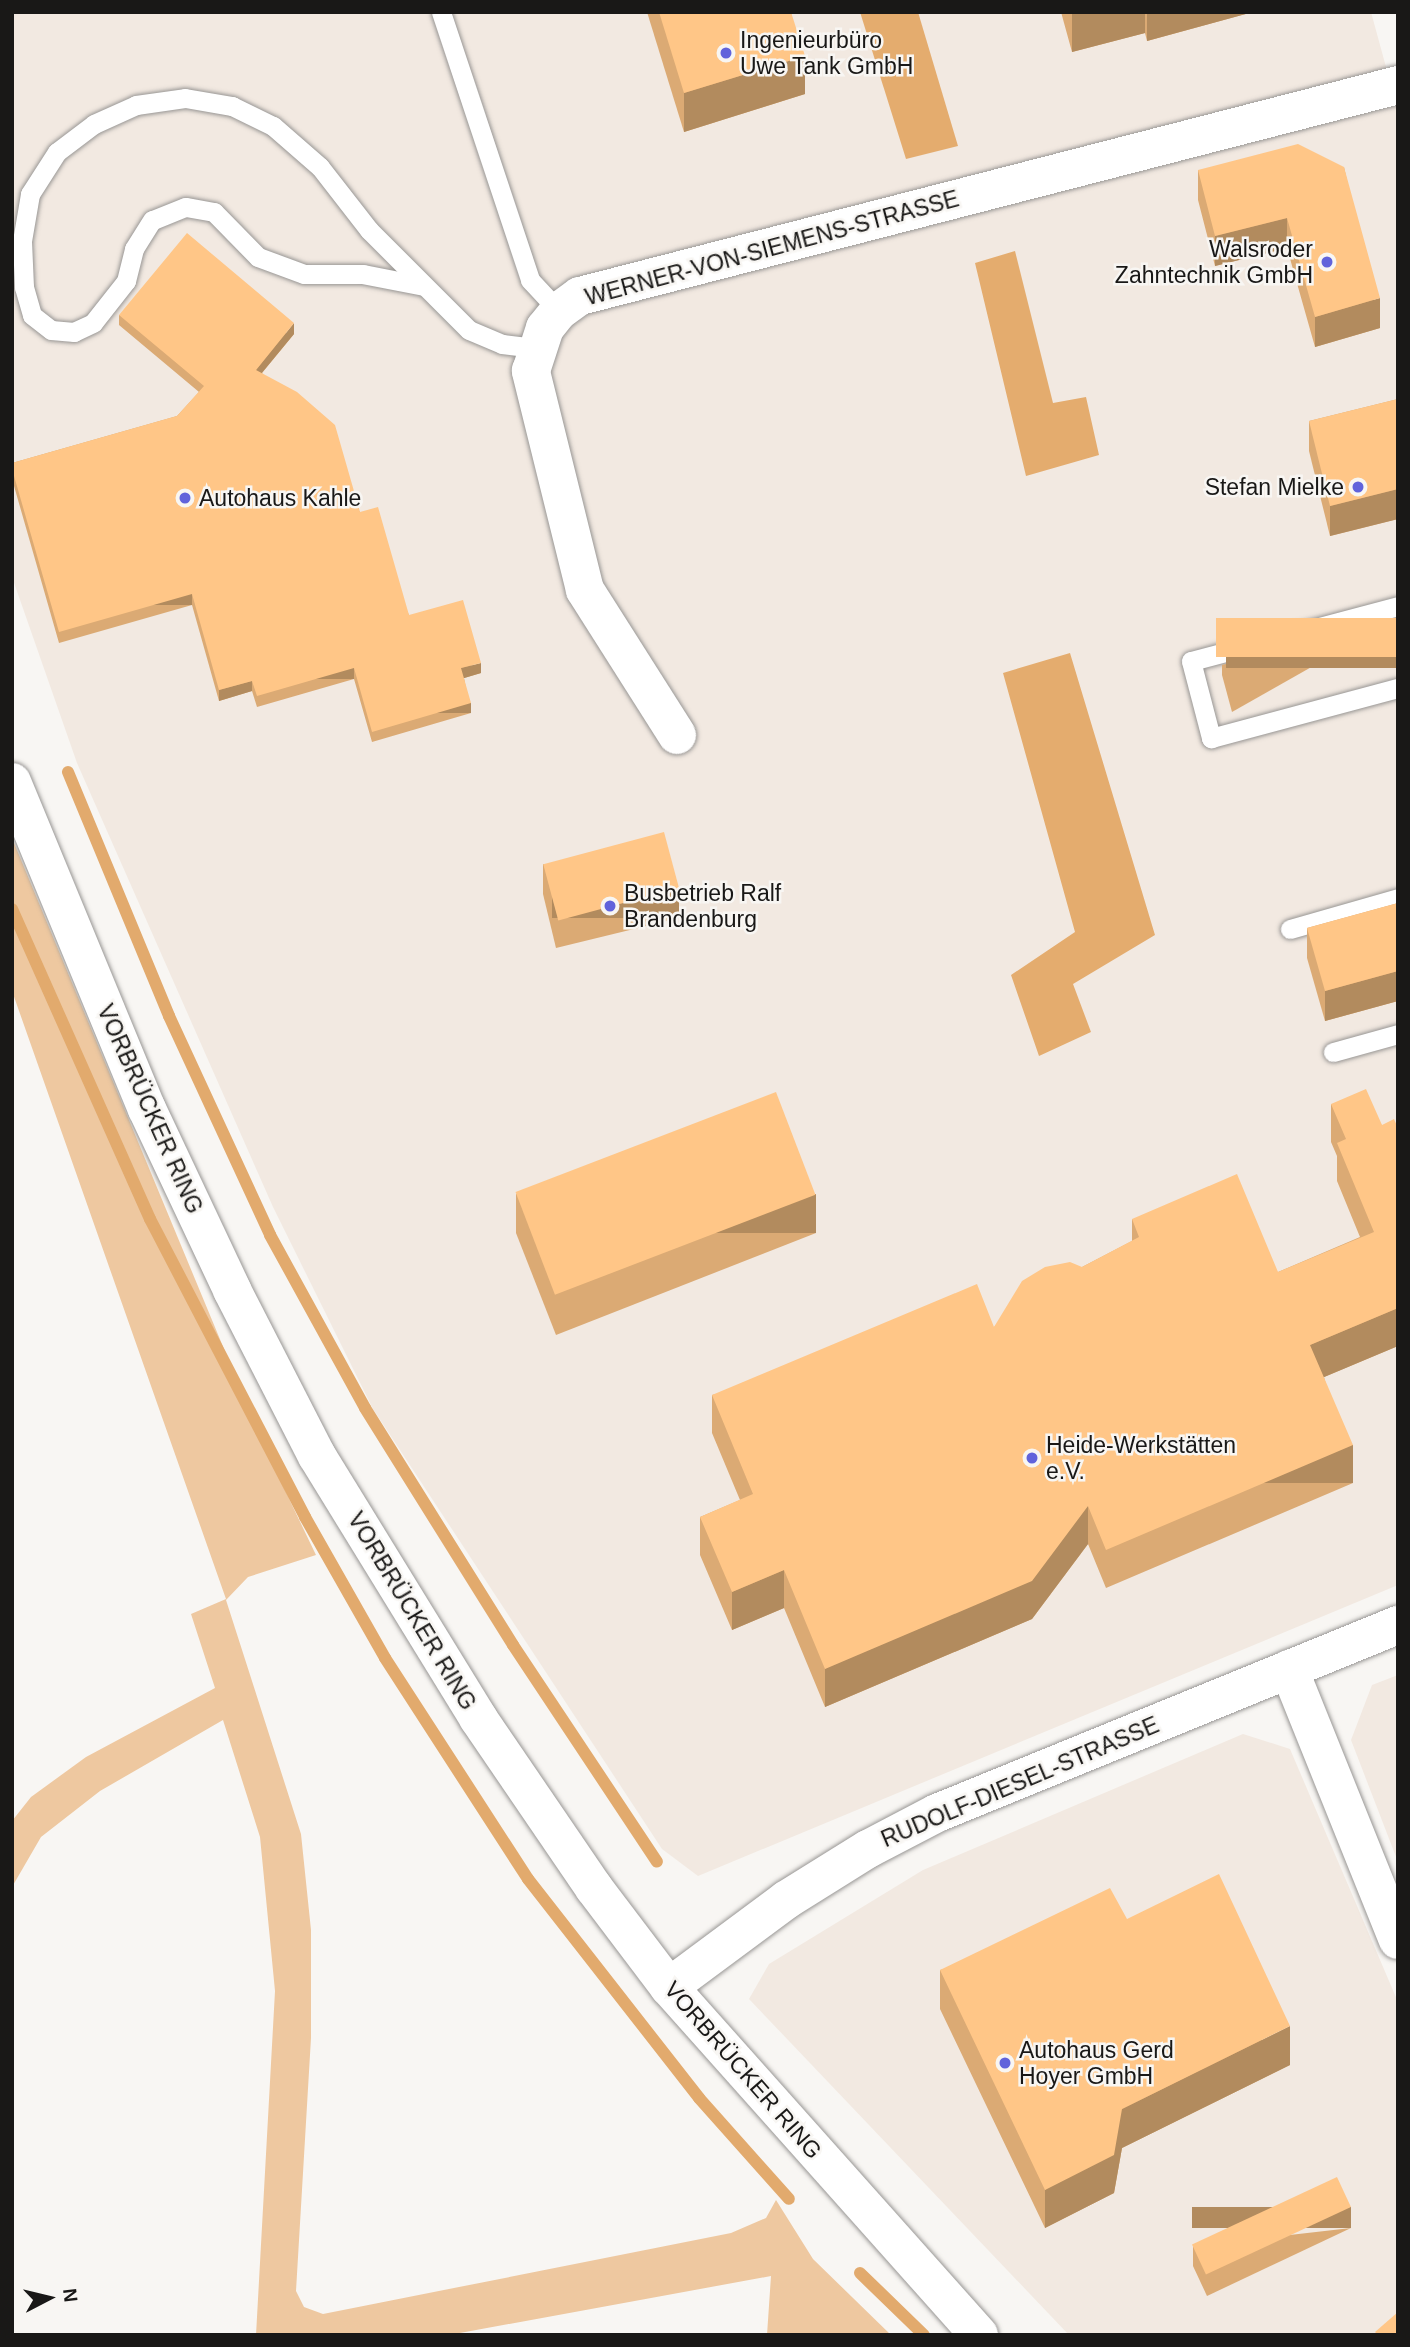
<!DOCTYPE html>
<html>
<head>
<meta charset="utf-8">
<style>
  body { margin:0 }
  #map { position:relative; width:1410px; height:2347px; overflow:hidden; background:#f8f6f3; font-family:Arial,sans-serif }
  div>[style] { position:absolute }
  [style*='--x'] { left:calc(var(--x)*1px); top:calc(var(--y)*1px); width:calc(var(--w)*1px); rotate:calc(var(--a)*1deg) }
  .built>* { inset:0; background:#f2e9e1 }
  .green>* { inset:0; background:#eec8a0 }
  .forest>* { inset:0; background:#e4ac6e }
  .stream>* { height:12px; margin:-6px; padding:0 6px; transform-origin:6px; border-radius:6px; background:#e2aa6d }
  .roads { filter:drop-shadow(0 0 2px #989694) drop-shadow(0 0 2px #989694) }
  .service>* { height:19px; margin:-9.5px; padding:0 9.5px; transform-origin:9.5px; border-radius:9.5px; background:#fff }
  .minor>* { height:38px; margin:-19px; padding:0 19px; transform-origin:19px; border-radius:19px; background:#fff }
  .secondary>* { height:38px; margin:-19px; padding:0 19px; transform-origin:19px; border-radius:19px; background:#fff }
  .wall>* { inset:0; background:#dbaa74 }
  .shaded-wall>* { inset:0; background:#b28b5e; transform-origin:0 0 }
  .building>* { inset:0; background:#ffc687; transform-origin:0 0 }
  .dots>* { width:19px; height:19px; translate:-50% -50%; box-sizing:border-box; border:4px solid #f8f6f3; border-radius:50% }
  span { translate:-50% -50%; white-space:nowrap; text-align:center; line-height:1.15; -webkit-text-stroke:5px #f8f6f3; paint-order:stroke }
  .poi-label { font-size:23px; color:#191817 }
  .left { translate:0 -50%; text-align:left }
  .right { translate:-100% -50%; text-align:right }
  .street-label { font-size:23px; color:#191817 }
  .frame { position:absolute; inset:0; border:14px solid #191817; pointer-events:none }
  .north { position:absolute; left:14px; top:2263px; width:70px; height:70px; -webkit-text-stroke:5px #f8f6f3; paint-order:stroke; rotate:83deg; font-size:19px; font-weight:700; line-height:28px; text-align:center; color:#191817 }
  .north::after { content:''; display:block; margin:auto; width:24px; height:32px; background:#191817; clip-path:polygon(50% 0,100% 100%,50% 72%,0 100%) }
</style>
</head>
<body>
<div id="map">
  <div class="built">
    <i style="clip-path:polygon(12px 12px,1371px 12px,1398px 111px,1398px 1585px,698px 1876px,662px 1849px,373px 1409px,273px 1207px,77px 763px,12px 577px)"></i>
    <i style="clip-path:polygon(1398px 1675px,1398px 1862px,1351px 1740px,1372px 1685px)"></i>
    <i style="clip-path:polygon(1243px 1734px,1290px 1749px,1398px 2002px,1398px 2335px,1069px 2335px,749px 1999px,769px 1964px,923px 1870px)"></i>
  </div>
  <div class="green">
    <i style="clip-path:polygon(12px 838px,268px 1455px,316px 1555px,248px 1577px,226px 1600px,301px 1834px,311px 1930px,311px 2038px,296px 2291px,304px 2307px,323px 2314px,731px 2233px,766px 2218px,776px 2200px,813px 2259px,891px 2335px,767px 2335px,771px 2276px,449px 2335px,256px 2335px,275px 1991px,260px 1837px,223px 1720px,100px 1791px,41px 1837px,12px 1887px,12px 1821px,31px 1797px,86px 1757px,215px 1688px,191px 1614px,226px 1599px,12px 991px)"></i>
  </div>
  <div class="forest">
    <i style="clip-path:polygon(860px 12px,918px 12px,958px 146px,906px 159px)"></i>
    <i style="clip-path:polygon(1015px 251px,1053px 403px,1086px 397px,1099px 455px,1026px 476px,975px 263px)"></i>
    <i style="clip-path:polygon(1070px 653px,1155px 935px,1073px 984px,1091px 1032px,1039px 1056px,1011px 975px,1075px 932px,1003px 673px)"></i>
  </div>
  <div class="stream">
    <i style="--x:68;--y:772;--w:264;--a:67.5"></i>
    <i style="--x:169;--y:1016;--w:241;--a:65.2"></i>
    <i style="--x:270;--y:1235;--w:197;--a:61.2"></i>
    <i style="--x:365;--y:1408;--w:279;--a:58"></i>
    <i style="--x:513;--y:1645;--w:260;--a:56.4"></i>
    <i style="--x:12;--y:909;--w:339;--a:66"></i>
    <i style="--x:150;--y:1219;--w:336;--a:62.5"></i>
    <i style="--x:305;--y:1517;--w:162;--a:60.4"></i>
    <i style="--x:385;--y:1658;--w:263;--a:57.1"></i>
    <i style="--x:528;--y:1879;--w:278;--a:52"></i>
    <i style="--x:699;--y:2098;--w:135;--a:48.3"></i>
    <i style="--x:860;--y:2273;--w:89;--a:44.1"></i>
  </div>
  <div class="roads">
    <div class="service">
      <i style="--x:441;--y:12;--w:282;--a:71.6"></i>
      <i style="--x:530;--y:280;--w:42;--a:46.9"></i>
      <i style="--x:424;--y:286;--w:62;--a:-168.9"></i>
      <i style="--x:363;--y:274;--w:59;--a:180"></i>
      <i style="--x:304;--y:274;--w:49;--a:-159.7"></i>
      <i style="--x:258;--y:257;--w:63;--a:-134.4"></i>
      <i style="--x:214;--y:212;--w:29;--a:-170"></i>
      <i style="--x:185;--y:207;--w:35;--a:158"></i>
      <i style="--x:152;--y:220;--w:34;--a:122"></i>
      <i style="--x:134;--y:249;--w:33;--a:104"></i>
      <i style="--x:126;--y:281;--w:53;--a:128.2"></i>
      <i style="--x:93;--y:323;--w:21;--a:155"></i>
      <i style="--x:74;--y:332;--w:23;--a:-175"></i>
      <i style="--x:51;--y:330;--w:24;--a:-142"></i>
      <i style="--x:32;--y:315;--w:29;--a:-106"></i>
      <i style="--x:24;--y:287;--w:46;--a:-92.5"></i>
      <i style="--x:22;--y:241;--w:48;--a:-80.3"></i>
      <i style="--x:30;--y:194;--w:50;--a:-57.3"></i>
      <i style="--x:57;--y:152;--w:46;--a:-37.1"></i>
      <i style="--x:94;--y:124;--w:46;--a:-24.3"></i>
      <i style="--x:136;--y:105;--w:49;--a:-8.1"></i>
      <i style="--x:185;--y:98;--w:48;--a:9.7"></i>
      <i style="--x:232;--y:106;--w:46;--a:26"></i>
      <i style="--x:273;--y:126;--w:62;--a:41.1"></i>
      <i style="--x:320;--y:167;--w:80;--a:52.1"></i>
      <i style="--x:369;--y:230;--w:141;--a:45"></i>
      <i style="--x:469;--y:330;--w:36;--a:23"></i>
      <i style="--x:502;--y:344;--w:33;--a:7"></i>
      <i style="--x:1398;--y:606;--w:214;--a:165.1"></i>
      <i style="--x:1191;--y:661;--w:80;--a:75.4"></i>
      <i style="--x:1211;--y:738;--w:194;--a:-15"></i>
      <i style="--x:1290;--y:929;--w:112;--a:-16"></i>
      <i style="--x:1333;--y:1052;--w:67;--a:-15.5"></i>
    </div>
    <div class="minor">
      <i style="--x:677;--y:735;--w:172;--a:-122.4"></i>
      <i style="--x:585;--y:590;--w:226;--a:-103.9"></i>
      <i style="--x:531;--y:371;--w:45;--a:-72"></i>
      <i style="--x:545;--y:328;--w:22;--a:-51"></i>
      <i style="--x:559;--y:311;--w:26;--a:-36"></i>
      <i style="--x:580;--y:296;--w:845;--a:-14.46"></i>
      <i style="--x:1289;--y:1669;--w:292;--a:68.1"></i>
      <i style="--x:669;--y:1987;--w:146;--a:-36.6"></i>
      <i style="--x:786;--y:1900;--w:97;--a:-31.9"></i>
      <i style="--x:868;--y:1849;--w:78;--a:-27.6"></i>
      <i style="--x:937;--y:1813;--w:498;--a:-22.2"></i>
    </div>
    <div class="secondary">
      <i style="--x:12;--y:782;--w:354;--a:67.6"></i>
      <i style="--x:147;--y:1109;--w:200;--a:64.8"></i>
      <i style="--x:232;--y:1290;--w:186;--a:62.9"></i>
      <i style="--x:317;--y:1456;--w:308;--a:58.4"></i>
      <i style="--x:478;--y:1718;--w:206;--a:55.7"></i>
      <i style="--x:594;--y:1888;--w:124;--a:52.9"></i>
      <i style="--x:669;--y:1987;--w:466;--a:48.3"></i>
    </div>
  </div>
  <div class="wall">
    <i style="clip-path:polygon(647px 12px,791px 12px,805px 94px,684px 132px)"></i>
    <i style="clip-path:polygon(1061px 12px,1253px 12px,1147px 41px,1145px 33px,1072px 52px)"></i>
    <i style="clip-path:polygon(1344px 167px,1380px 328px,1315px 347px,1287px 248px,1215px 266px,1198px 200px,1198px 170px)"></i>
    <i style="clip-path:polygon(119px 315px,294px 334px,262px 373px,360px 512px,409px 615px,481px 673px,464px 678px,471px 713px,372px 742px,354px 679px,257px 707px,252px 691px,219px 701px,192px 605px,59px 643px,12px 479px,12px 463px,177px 416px,199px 392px,119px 325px)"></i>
    <i style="clip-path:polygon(1398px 399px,1398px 519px,1330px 536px,1309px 451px,1309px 421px)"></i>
    <i style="clip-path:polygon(1398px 618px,1232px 712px,1222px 675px,1222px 665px)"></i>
    <i style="clip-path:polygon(543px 864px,679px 918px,556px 948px,543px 894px)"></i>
    <i style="clip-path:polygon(1398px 903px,1398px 1001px,1325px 1021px,1307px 958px,1307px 928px)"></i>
    <i style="clip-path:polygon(1331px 1104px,1382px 1125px,1398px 1128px,1398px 1346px,1324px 1377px,1353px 1483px,1106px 1588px,1088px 1544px,1032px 1619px,825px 1707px,784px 1608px,732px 1630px,700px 1555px,700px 1517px,740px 1500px,712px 1433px,712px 1395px,994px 1327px,1082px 1267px,1132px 1241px,1132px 1219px,1278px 1272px,1360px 1237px,1337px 1181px,1337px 1156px,1331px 1142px)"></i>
    <i style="clip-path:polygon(516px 1194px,816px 1233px,556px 1335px,516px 1233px)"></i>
    <i style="clip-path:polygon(1127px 1919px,1290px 2065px,1122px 2148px,1114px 2193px,1045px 2228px,940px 2009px,940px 1970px)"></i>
    <i style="clip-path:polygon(1351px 2228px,1207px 2296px,1193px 2266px,1193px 2246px)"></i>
  </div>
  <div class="shaded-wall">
    <i style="clip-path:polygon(1077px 12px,1145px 12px,1145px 33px,1072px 52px,1072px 14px)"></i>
    <i style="clip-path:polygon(1147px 12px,1253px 12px,1147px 41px)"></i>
    <i style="clip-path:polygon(805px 56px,805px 94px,684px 132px,684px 93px)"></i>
    <i style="clip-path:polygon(1287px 218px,1287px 248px,1215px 266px,1215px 236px)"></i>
    <i style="clip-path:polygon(1380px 298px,1380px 328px,1315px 347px,1315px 317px)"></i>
    <i style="clip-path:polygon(294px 323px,294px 334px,256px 380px,256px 370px)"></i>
    <i style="clip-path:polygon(1398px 489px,1398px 519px,1330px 536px,1330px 506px)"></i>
    <i style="left:192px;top:594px;width:11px;height:138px;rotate:90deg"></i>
    <i style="left:1398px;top:657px;width:11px;height:172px;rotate:90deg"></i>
    <i style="clip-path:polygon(481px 663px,481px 673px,461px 679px,461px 668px)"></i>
    <i style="left:354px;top:668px;width:11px;height:101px;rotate:90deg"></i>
    <i style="clip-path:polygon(252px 681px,252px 691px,219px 701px,219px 690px)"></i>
    <i style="left:471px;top:703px;width:10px;height:103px;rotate:90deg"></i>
    <i style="left:679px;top:888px;width:30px;height:127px;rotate:90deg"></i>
    <i style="clip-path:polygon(1398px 971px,1398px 1001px,1325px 1021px,1325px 991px)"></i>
    <i style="left:816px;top:1194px;width:39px;height:280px;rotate:90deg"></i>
    <i style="clip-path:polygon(1398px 1308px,1398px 1346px,1310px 1383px,1310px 1345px)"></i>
    <i style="left:1353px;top:1445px;width:38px;height:268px;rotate:90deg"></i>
    <i style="clip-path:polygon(1088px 1506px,1088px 1544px,1032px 1619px,825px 1707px,825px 1669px)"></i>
    <i style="clip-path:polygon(784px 1570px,784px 1608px,732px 1630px,732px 1592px)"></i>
    <i style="clip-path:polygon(1290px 2026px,1290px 2065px,1122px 2148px,1114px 2193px,1045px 2228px,1045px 2190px,1122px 2109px)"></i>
    <i style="left:1351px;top:2207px;width:21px;height:159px;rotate:90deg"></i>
  </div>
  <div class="building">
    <i style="clip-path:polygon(659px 12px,791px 12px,805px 56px,684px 93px)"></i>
    <i style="clip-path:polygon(1298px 144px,1344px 167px,1380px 298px,1315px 317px,1287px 218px,1215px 236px,1198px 170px)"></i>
    <i style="clip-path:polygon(187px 233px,294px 323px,256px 370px,297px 392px,335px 425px,360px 512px,378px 507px,409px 615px,463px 600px,481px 663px,461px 668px,471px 703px,372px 732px,354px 668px,257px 696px,252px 681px,219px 690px,192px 594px,59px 632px,12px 469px,12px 463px,177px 416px,204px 386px,119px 315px)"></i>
    <i style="clip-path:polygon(1398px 399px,1398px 489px,1330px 506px,1309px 421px)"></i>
    <i style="left:1398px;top:618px;width:39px;height:182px;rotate:90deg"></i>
    <i style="left:664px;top:832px;width:58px;height:125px;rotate:75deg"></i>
    <i style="clip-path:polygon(1398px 903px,1398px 971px,1325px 991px,1307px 928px)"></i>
    <i style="clip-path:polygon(1366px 1089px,1382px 1125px,1394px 1119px,1398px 1128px,1398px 1308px,1310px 1345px,1353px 1445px,1106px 1550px,1088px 1506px,1032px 1581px,825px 1669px,784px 1570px,732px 1592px,700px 1517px,753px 1494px,712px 1395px,977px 1284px,994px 1327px,1022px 1281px,1045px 1267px,1070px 1262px,1082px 1267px,1139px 1237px,1132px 1219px,1237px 1174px,1278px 1272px,1374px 1232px,1337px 1143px,1346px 1139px,1331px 1104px)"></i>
    <i style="left:776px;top:1092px;width:110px;height:279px;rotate:69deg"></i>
    <i style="clip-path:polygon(1219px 1874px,1290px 2026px,1122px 2109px,1114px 2155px,1045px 2190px,940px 1970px,1110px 1888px,1127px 1919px)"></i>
    <i style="left:1337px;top:2177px;width:33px;height:160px;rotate:65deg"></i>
    <i style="clip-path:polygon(1398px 2312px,1398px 2335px,1378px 2335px,1375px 2332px)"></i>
  </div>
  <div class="dots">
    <i style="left:726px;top:53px;background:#6163db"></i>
    <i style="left:1327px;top:262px;background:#6163db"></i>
    <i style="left:1358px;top:487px;background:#6163db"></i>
    <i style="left:185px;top:498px;background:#6163db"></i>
    <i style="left:610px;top:906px;background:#6163db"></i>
    <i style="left:1032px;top:1458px;background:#6163db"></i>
    <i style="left:1005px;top:2063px;background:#6163db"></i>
  </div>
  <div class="poi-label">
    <span class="left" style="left:740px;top:53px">Ingenieurbüro<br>Uwe Tank GmbH</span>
    <span class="right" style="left:1313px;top:262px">Walsroder<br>Zahntechnik GmbH</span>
    <span class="right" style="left:1344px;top:487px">Stefan Mielke</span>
    <span class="left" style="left:199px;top:498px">Autohaus Kahle</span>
    <span class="left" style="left:624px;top:906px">Busbetrieb Ralf<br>Brandenburg</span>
    <span class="left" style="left:1046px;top:1458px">Heide-Werkstätten<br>e.V.</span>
    <span class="left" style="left:1019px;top:2063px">Autohaus Gerd<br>Hoyer GmbH</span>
  </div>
  <div class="street-label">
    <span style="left:772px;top:248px;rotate:-15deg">WERNER-VON-SIEMENS-STRASSE</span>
    <span style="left:150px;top:1109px;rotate:66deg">VORBRÜCKER RING</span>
    <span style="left:412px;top:1611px;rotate:59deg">VORBRÜCKER RING</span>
    <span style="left:1020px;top:1782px;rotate:-23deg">RUDOLF-DIESEL-STRASSE</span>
    <span style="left:743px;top:2070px;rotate:49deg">VORBRÜCKER RING</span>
  </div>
  <div class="frame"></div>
  <div class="north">N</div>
</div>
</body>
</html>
